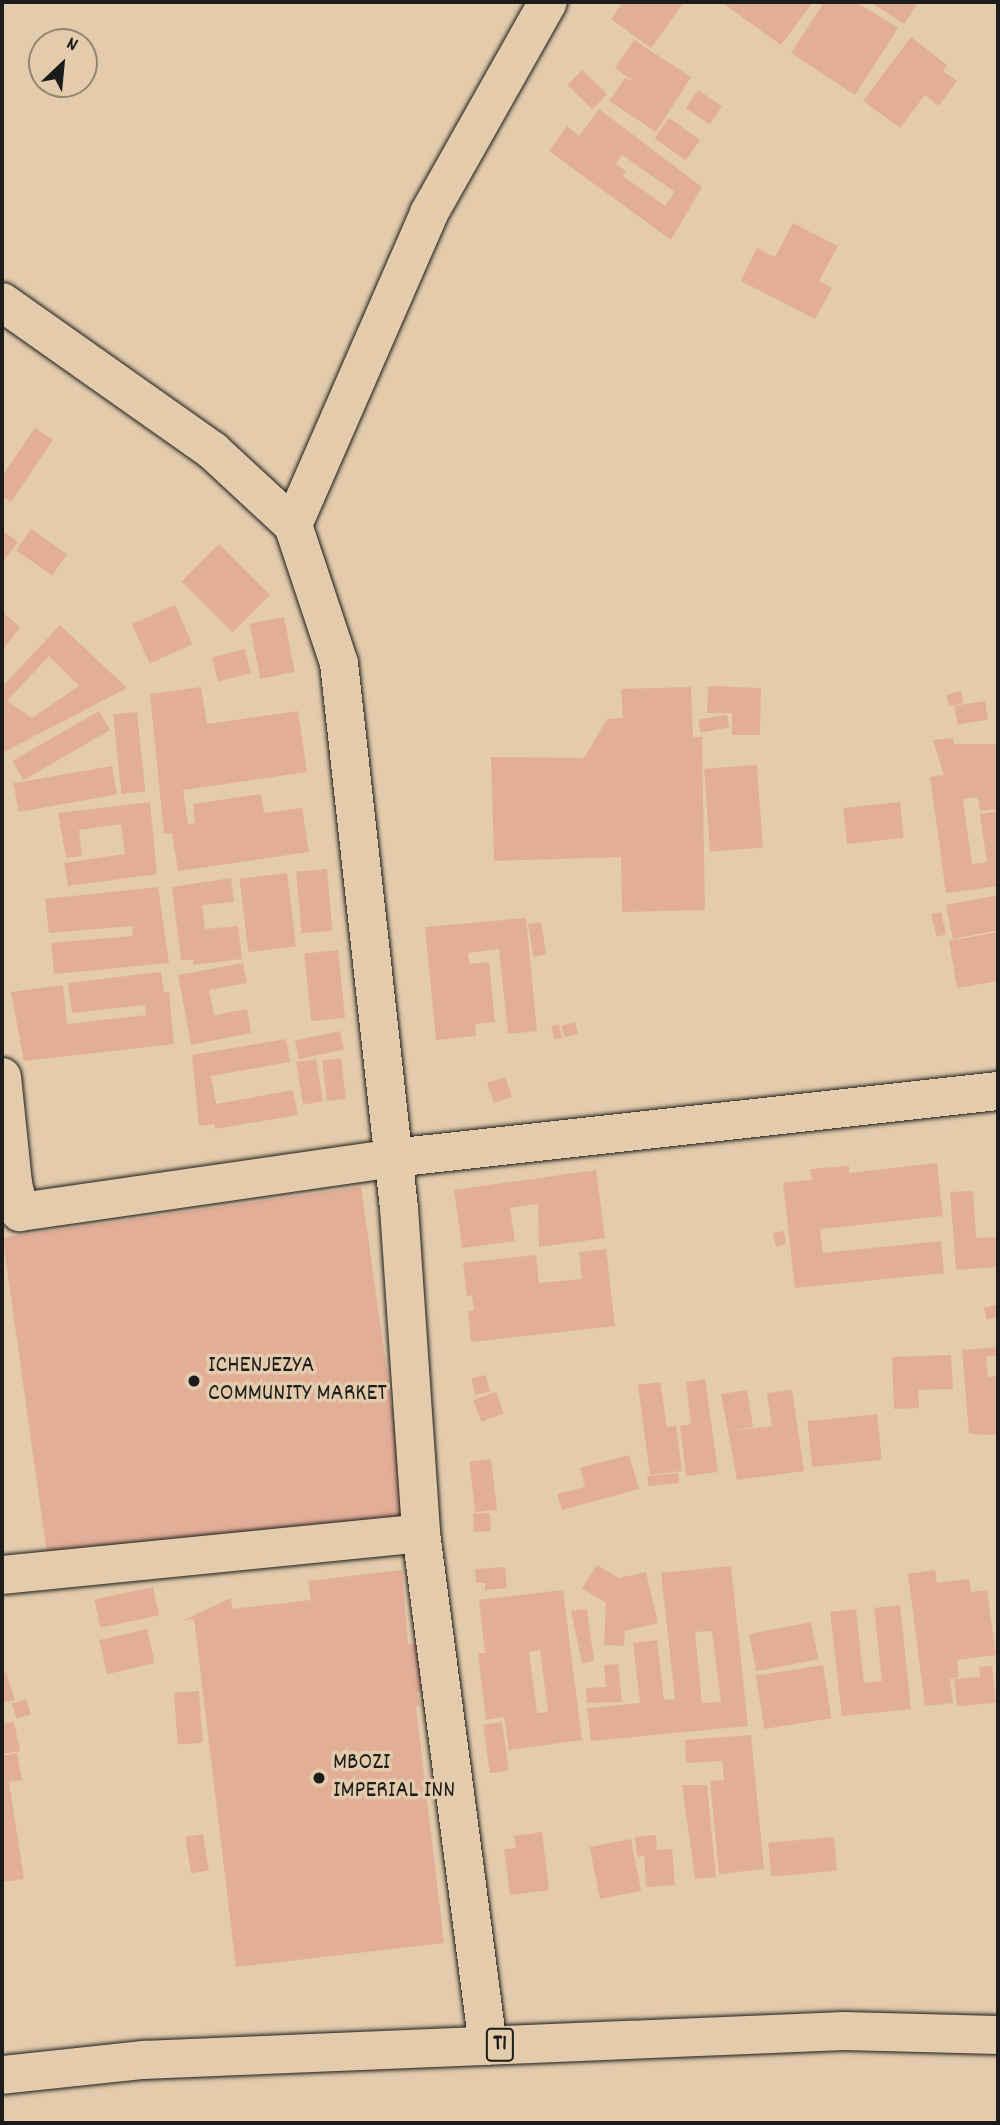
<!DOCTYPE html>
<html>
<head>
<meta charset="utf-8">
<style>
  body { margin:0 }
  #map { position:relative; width:1000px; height:2125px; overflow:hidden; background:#e3cbac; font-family:Dekko,sans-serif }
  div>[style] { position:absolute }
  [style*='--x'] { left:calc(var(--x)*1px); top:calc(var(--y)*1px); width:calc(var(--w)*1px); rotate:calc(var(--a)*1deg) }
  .building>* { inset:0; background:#e3ae98; transform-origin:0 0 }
  .roads { filter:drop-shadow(0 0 2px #1c1c1c) drop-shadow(0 0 2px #1c1c1c) }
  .minor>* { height:38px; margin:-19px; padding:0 19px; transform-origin:19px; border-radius:19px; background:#e3cbac }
  .trunk>* { height:38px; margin:-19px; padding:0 19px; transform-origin:19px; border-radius:19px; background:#e3cbac }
  .dots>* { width:19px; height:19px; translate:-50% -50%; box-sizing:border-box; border:4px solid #e3cbac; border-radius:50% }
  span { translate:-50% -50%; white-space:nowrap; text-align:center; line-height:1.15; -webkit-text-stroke:7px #e3cbac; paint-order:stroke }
  .shield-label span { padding:2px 5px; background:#e3cbac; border:2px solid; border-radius:5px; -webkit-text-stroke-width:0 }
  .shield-label { font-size:23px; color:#1c1c1c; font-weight:700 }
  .poi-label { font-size:24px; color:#1c1c1c }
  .left { translate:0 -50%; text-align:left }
  .frame { position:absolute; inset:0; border:4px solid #1c1c1c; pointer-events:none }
  .north { position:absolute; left:28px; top:28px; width:70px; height:70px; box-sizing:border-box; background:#e3cbac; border:2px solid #938572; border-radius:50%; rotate:26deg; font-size:19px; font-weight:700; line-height:28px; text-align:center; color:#1c1c1c }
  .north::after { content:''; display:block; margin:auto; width:24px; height:32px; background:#1c1c1c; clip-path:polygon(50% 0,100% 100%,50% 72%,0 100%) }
</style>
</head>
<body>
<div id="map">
  <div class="building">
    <i style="clip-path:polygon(623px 2px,684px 2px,651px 48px,611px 19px)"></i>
    <i style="clip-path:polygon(721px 2px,813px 2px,781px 45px)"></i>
    <i style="clip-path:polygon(824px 2px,856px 2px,898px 28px,855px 95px,791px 53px)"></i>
    <i style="clip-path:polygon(870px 2px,918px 2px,904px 24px)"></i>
    <i style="clip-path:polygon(911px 37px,947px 65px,943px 71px,957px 81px,939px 106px,925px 95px,900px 128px,863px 101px)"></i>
    <i style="clip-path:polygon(634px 40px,691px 77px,656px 132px,609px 101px,625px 78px,635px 82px,615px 68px)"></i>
    <i style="left:582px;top:70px;width:35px;height:21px;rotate:44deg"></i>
    <i style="left:698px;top:90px;width:29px;height:22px;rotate:34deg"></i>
    <i style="clip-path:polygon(evenodd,599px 109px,702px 187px,671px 240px,549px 151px,567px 126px,579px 136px,599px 109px,622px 155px,675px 192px,665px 206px,623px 176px,626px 171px,616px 164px,622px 155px)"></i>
    <i style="left:669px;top:118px;width:38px;height:25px;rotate:35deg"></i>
    <i style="clip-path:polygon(793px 223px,838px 246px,819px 281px,832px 288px,815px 319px,741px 281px,757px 248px,775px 257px)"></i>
    <i style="clip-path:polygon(35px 428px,53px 440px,11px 502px,2px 496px,2px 476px)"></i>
    <i style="left:31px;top:529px;width:44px;height:26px;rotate:35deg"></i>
    <i style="clip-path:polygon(2px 530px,18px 542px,2px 563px)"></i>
    <i style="left:219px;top:544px;width:72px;height:53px;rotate:45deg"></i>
    <i style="left:175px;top:605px;width:43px;height:47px;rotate:66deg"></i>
    <i style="clip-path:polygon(2px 612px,20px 627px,2px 651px)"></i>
    <i style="left:284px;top:617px;width:56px;height:35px;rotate:79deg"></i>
    <i style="clip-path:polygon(evenodd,60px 625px,127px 688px,2px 753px,2px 687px,60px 625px,49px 656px,79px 686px,32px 718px,7px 701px,49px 656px)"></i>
    <i style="left:245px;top:649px;width:25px;height:34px;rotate:76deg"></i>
    <i style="clip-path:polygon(708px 686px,761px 688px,760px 735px,732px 735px,732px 713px,707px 713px)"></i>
    <i style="clip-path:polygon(201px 687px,207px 724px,298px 711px,307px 772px,183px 790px,188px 824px,195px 823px,193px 804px,261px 794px,264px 813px,302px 808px,309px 852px,178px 871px,172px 833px,164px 834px,150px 694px)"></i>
    <i style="clip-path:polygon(691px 687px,693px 737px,702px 737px,705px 910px,622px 912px,621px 857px,494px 861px,491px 757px,584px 758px,607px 719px,623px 718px,621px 689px)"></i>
    <i style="left:961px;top:691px;width:12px;height:15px;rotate:76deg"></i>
    <i style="left:985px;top:701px;width:19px;height:31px;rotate:81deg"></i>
    <i style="left:99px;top:711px;width:22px;height:100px;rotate:60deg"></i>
    <i style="left:137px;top:712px;width:80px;height:24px;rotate:84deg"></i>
    <i style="left:727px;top:715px;width:13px;height:29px;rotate:81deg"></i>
    <i style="clip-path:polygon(953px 738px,954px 744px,998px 744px,998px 809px,980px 811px,978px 797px,963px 799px,972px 864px,987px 862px,980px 814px,998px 811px,998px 886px,946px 893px,930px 777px,944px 775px,933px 740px)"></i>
    <i style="left:757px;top:765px;width:83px;height:53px;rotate:86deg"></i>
    <i style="left:112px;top:766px;width:29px;height:100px;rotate:80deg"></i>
    <i style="clip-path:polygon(150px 802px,157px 874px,68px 886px,64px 863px,125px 854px,121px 824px,79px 830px,82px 856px,66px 858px,58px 813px)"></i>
    <i style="left:900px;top:802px;width:36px;height:57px;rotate:84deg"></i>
    <i style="left:327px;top:869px;width:62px;height:31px;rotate:85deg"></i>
    <i style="left:287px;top:873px;width:74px;height:48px;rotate:83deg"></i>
    <i style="clip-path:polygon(231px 878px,234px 902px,202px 905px,205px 929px,238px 926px,242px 959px,193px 965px,193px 960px,181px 960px,172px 887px)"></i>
    <i style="clip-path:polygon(158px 887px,169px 963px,54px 974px,51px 943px,133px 936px,132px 926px,49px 933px,45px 899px)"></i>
    <i style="clip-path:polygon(998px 895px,998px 930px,953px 939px,946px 905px)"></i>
    <i style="left:941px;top:912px;width:23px;height:10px;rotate:77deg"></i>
    <i style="clip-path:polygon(526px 918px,537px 1031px,508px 1034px,499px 949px,468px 953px,469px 964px,489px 962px,495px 1022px,475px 1024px,476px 1036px,436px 1040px,425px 927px)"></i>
    <i style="left:541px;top:922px;width:33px;height:13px;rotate:81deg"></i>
    <i style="clip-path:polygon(998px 932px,998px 981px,957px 988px,949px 941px)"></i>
    <i style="left:338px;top:950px;width:68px;height:34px;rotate:84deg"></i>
    <i style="clip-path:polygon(243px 963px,247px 983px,209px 990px,214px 1015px,247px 1009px,251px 1033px,191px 1045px,178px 975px)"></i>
    <i style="clip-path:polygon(161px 972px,164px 992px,169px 992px,174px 1044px,24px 1061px,11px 992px,63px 985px,67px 1024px,146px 1015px,145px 1005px,72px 1013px,68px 983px)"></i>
    <i style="left:575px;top:1022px;width:12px;height:14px;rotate:76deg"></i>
    <i style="left:559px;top:1024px;width:14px;height:8px;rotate:78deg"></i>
    <i style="left:340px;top:1031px;width:19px;height:46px;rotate:78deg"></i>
    <i style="clip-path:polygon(286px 1039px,290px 1062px,211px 1076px,216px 1104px,293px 1090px,298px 1115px,215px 1129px,214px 1124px,199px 1126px,192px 1055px)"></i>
    <i style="left:341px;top:1058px;width:41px;height:19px;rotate:83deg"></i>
    <i style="left:316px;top:1059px;width:43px;height:20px;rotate:81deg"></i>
    <i style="left:505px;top:1077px;width:21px;height:19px;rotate:71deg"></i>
    <i style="clip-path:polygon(937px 1163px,943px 1216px,820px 1229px,823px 1253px,941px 1241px,944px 1273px,795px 1288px,783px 1183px,812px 1180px,810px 1169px,849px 1166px,849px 1173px)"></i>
    <i style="clip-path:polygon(596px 1170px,605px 1238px,539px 1247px,538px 1204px,510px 1208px,515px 1241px,462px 1248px,454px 1190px)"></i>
    <i style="left:361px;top:1187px;width:347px;height:362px;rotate:82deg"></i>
    <i style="clip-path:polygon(973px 1191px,976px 1238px,998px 1237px,998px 1267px,956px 1270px,950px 1192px)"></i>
    <i style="clip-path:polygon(784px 1231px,786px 1244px,776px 1247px,773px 1233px)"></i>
    <i style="clip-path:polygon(606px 1249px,615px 1326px,471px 1342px,468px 1311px,474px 1310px,472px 1295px,467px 1296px,463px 1263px,536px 1255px,539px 1283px,582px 1279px,579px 1252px)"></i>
    <i style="clip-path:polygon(997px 1304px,998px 1317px,987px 1320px,984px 1308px)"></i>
    <i style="clip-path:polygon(998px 1347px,998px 1355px,986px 1357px,988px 1377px,998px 1376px,998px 1435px,969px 1434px,962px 1350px)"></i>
    <i style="clip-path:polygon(951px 1355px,953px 1389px,918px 1390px,919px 1408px,894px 1409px,892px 1357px)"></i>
    <i style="left:486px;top:1375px;width:17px;height:15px;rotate:77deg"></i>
    <i style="clip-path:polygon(705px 1379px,718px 1472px,686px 1476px,680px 1426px,691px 1424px,686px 1382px)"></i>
    <i style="clip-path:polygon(660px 1382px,667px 1427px,676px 1426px,682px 1471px,650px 1475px,638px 1385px)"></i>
    <i style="clip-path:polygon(747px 1390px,753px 1427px,733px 1431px,772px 1426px,767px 1393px,792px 1390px,804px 1471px,737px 1480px,721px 1394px)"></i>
    <i style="left:496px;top:1392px;width:23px;height:24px;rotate:70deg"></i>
    <i style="left:877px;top:1414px;width:46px;height:70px;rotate:84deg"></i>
    <i style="clip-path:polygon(629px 1455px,639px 1489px,562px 1510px,557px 1494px,585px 1487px,580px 1468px)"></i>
    <i style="left:491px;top:1459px;width:51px;height:22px;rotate:83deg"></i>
    <i style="left:678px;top:1473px;width:10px;height:31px;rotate:84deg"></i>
    <i style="left:490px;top:1513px;width:18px;height:17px;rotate:87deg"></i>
    <i style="clip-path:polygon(597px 1565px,619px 1578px,646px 1572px,658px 1623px,625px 1631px,624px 1646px,604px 1645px,606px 1603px,582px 1588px)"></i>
    <i style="clip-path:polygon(evenodd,731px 1566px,748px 1726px,591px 1741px,587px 1708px,640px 1703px,633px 1643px,657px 1640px,664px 1700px,675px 1699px,661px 1573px,731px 1566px,712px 1631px,721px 1702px,702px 1703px,695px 1632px,712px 1631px)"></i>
    <i style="clip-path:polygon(505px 1567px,507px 1588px,485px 1590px,485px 1583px,476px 1583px,475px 1569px)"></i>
    <i style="clip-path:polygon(402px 1570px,408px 1644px,416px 1643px,424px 1691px,417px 1692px,420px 1706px,416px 1707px,444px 1943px,236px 1967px,194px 1619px,184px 1620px,231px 1598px,232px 1609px,311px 1600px,308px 1581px)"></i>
    <i style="clip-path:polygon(935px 1570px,937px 1583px,969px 1579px,971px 1592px,987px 1590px,996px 1655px,957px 1660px,959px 1677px,950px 1679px,953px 1703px,925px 1706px,908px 1574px)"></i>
    <i style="left:153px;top:1587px;width:29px;height:60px;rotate:78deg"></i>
    <i style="clip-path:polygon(evenodd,563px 1590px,582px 1740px,509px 1750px,504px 1717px,486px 1720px,478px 1653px,485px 1653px,479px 1600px,563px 1590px,540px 1650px,548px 1712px,537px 1713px,529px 1652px,540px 1650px)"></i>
    <i style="clip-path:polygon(900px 1605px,911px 1709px,842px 1716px,830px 1612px,856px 1609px,864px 1683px,882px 1681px,874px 1608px)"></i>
    <i style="clip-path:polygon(587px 1609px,594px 1661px,582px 1663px,571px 1611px)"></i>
    <i style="left:811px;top:1622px;width:38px;height:63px;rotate:79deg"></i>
    <i style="left:147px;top:1629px;width:35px;height:49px;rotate:77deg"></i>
    <i style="clip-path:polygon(618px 1664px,622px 1702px,587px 1703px,586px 1688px,606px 1687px,604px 1665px)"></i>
    <i style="left:823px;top:1665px;width:54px;height:68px;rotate:81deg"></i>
    <i style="clip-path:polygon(992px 1666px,996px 1703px,957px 1706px,954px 1679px,980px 1677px,979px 1667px)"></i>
    <i style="clip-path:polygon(6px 1673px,15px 1700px,2px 1703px,2px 1674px)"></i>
    <i style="left:199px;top:1691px;width:52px;height:25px;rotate:86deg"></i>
    <i style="left:26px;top:1699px;width:16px;height:15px;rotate:72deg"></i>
    <i style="clip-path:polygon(14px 1722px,20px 1751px,2px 1754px,2px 1724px)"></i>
    <i style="left:502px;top:1722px;width:49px;height:19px;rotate:82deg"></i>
    <i style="clip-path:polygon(751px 1735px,764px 1869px,719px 1874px,710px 1781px,724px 1780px,722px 1761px,686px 1763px,685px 1740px)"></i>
    <i style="clip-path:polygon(17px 1753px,22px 1780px,9px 1782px,24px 1879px,2px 1882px,2px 1756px)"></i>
    <i style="clip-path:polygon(682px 1785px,707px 1785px,716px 1877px,695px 1879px)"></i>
    <i style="clip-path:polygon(542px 1832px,549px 1890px,510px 1895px,504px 1849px,516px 1848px,514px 1836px)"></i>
    <i style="left:203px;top:1834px;width:37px;height:18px;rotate:81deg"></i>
    <i style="clip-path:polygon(656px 1835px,657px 1850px,672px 1849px,675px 1885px,646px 1887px,644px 1856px,637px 1857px,635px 1837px)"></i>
    <i style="left:834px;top:1837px;width:34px;height:66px;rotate:85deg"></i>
    <i style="left:631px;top:1839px;width:53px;height:42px;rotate:79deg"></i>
  </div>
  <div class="roads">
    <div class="minor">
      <i style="--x:2;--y:302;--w:258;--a:35.2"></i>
      <i style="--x:213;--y:451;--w:109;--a:42.8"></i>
      <i style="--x:293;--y:525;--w:145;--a:71.6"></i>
      <i style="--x:339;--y:663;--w:548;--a:83.72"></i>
      <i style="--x:399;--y:1208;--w:326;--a:86.1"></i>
      <i style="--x:421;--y:1533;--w:517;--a:82.56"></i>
      <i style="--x:293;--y:525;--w:340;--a:-66.4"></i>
      <i style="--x:429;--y:213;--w:242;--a:-60.6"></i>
      <i style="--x:2;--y:1077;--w:108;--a:84.1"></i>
      <i style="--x:2;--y:1188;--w:12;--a:-20"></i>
      <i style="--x:13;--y:1184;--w:29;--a:76"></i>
      <i style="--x:20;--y:1212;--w:377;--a:-8.2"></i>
      <i style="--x:393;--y:1158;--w:609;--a:-6.32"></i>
      <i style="--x:2;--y:1575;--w:421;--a:-5.7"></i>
    </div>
    <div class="trunk">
      <i style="--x:2;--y:2075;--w:142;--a:-6.1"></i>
      <i style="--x:143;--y:2060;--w:702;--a:-2.37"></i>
      <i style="--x:844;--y:2031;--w:154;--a:1.5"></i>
    </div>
  </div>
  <div class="dots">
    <i style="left:194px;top:1381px;background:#1c1c1c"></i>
    <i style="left:319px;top:1778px;background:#1c1c1c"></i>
  </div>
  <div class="shield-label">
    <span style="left:500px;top:2045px">T1</span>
  </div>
  <div class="poi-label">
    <span class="left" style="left:208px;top:1381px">ICHENJEZYA<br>COMMUNITY MARKET</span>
    <span class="left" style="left:333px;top:1778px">MBOZI<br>IMPERIAL INN</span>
  </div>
  <div class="frame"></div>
  <div class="north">N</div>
</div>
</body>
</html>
